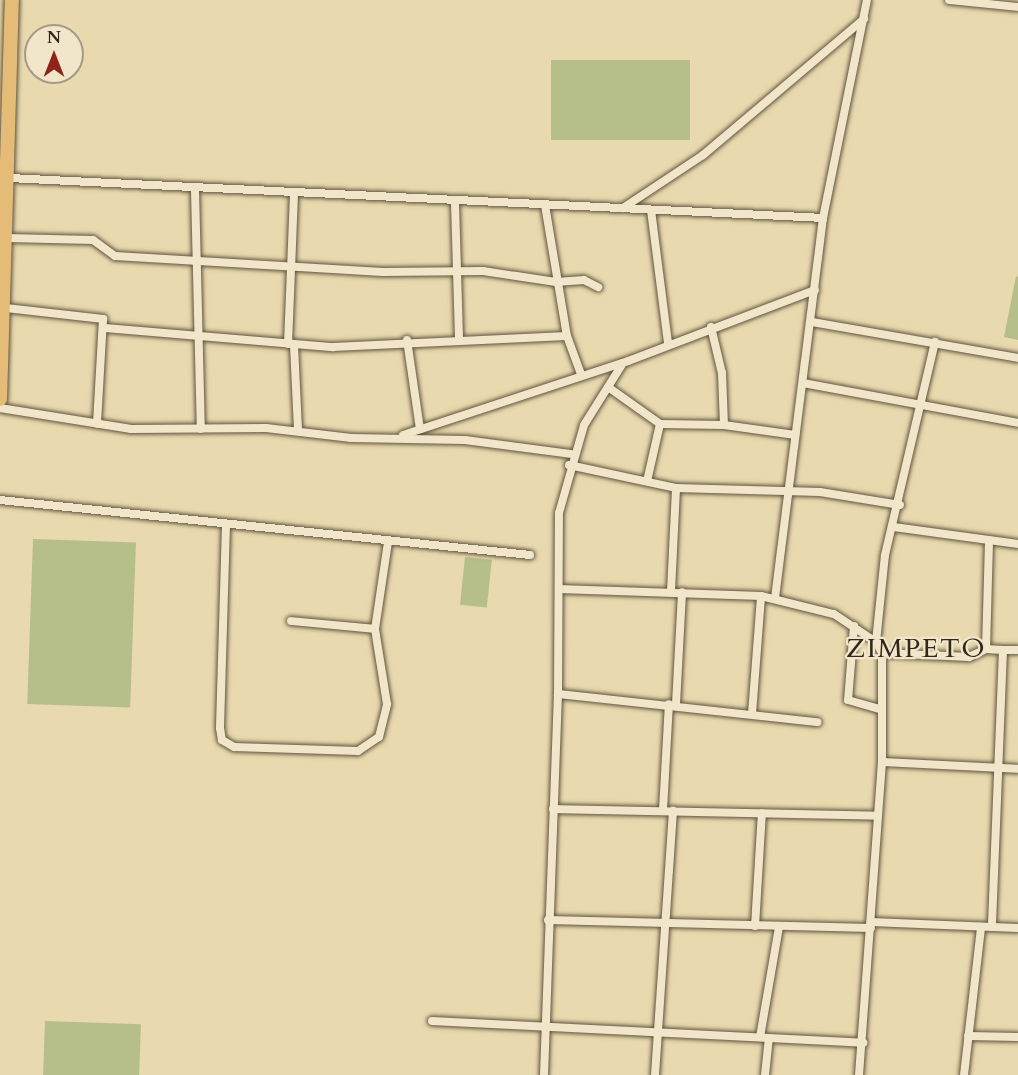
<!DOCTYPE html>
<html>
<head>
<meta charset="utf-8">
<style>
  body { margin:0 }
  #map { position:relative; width:1018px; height:1075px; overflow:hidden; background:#e9d9ae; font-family:Cardo,serif }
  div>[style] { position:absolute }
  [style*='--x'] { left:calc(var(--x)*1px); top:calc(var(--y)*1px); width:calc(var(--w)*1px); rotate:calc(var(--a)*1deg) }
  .green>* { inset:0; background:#b6bf8a; transform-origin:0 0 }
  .roads { filter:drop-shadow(0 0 2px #60543f) drop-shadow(0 0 2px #60543f) }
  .minor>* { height:8px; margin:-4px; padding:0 4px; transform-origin:4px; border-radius:4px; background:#f1e6ca }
  .trunk>* { height:14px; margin:-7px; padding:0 7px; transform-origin:7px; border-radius:7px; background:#e4bc77 }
  span { translate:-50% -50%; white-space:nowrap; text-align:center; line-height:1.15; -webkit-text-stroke:4.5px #f1e6ca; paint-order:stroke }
  .neighbourhood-label { font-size:27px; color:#32271a; letter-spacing:1.5px }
  .north { position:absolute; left:24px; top:24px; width:60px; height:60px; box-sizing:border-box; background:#f1e6ca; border:2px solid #a59a84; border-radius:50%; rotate:0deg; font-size:16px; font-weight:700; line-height:24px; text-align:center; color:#32271a }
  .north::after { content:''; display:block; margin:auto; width:21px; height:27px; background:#8f2418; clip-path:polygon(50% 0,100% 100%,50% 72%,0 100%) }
</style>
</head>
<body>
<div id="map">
  <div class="green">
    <i style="left:690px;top:60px;width:80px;height:139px;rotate:90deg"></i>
    <i style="clip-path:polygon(1016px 276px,1018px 277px,1018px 340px,1004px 337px)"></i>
    <i style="left:33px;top:539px;width:103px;height:165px;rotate:2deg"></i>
    <i style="left:465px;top:557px;width:27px;height:48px;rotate:6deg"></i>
    <i style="left:45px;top:1021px;width:96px;height:54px;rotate:2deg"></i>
  </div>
  <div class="roads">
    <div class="minor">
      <i style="--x:949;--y:0;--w:69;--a:5.8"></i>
      <i style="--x:9;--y:178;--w:815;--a:2.81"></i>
      <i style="--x:195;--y:190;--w:239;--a:88.6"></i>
      <i style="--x:455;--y:203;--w:138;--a:88.3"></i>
      <i style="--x:545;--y:205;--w:133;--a:80.5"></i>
      <i style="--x:567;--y:336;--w:40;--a:69.8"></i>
      <i style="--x:623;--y:208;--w:96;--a:-33.5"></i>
      <i style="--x:703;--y:155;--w:211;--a:-40.2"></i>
      <i style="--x:651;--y:210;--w:134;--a:82.7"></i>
      <i style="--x:7;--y:238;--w:86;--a:1.3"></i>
      <i style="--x:93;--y:240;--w:27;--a:36"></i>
      <i style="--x:115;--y:256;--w:268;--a:3.4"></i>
      <i style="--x:383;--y:272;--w:100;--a:-0.6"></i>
      <i style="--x:483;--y:271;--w:74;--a:8.6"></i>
      <i style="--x:556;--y:282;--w:28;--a:-4"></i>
      <i style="--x:584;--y:280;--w:16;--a:27"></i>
      <i style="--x:6;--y:308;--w:98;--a:6.5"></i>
      <i style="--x:103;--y:319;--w:105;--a:93.3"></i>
      <i style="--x:812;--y:322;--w:209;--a:9.9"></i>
      <i style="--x:711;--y:327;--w:47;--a:76.6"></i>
      <i style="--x:722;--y:373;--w:52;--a:87.8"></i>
      <i style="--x:105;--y:328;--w:229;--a:4.8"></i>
      <i style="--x:333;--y:347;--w:234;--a:-2.7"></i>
      <i style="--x:407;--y:340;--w:90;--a:81.7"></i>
      <i style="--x:288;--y:344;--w:149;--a:-87.7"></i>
      <i style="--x:294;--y:345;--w:85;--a:87.3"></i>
      <i style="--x:803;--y:383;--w:219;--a:10.5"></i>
      <i style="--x:608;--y:387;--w:64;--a:35.4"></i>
      <i style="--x:660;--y:424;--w:58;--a:102.8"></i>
      <i style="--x:0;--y:408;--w:133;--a:9.1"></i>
      <i style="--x:131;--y:429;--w:135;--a:-0.4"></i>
      <i style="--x:266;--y:428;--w:86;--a:6.7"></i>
      <i style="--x:351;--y:438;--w:114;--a:1"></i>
      <i style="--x:465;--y:440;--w:108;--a:7.5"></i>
      <i style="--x:660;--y:424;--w:64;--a:0.9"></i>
      <i style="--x:724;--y:425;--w:72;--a:8"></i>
      <i style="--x:403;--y:435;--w:237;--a:-18.2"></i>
      <i style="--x:628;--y:361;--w:200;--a:-20.8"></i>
      <i style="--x:569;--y:465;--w:109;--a:12.1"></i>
      <i style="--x:676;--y:488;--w:144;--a:1.6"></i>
      <i style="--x:820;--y:492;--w:81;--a:9.2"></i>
      <i style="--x:0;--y:500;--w:533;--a:5.92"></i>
      <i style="--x:226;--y:525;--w:203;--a:91.7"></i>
      <i style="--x:220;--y:728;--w:12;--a:81"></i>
      <i style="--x:222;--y:740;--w:14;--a:30"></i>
      <i style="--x:234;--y:747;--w:124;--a:1.8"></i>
      <i style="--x:358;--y:751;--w:25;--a:-34"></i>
      <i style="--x:379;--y:737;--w:34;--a:-76"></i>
      <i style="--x:387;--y:704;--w:76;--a:-99.1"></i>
      <i style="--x:375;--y:629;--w:88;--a:-81.5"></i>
      <i style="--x:894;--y:527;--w:125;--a:7.8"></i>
      <i style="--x:989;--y:542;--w:107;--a:91.6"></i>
      <i style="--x:986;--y:649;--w:17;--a:3"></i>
      <i style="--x:1003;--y:650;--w:277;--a:92.3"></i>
      <i style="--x:559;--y:589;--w:202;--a:2"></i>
      <i style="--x:761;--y:596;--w:75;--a:13.9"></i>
      <i style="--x:834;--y:614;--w:50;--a:33.7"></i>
      <i style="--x:876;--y:642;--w:13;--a:61"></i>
      <i style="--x:882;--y:653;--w:87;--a:2.6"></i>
      <i style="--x:969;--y:657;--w:19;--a:-25"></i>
      <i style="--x:671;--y:591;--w:103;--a:-87.2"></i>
      <i style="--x:775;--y:598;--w:383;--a:-82.8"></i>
      <i style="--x:823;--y:218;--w:222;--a:-78.6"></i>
      <i style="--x:291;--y:621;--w:84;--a:5.4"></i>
      <i style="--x:854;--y:626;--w:74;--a:94.6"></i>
      <i style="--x:848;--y:700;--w:35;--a:16"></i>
      <i style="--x:876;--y:642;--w:87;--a:-84.1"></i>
      <i style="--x:885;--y:555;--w:219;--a:-76.8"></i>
      <i style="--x:1003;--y:650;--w:15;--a:0"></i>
      <i style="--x:558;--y:694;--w:261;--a:6.2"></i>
      <i style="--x:676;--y:704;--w:112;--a:-86.9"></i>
      <i style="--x:752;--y:714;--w:118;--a:-85.6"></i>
      <i style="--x:882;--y:762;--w:136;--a:2.9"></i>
      <i style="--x:553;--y:809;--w:324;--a:1.2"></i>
      <i style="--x:663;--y:810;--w:106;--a:-86.8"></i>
      <i style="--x:548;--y:920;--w:323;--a:1.4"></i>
      <i style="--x:871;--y:922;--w:147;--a:2.3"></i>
      <i style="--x:755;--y:926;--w:113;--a:-86.5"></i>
      <i style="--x:432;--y:1021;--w:432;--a:2.9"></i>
      <i style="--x:968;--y:1036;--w:50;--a:1.1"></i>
      <i style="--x:760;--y:1037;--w:112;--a:-80.2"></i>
      <i style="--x:544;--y:1075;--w:381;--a:-87.9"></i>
      <i style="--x:558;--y:694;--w:181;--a:-89.7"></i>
      <i style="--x:559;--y:513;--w:91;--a:-74.1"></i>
      <i style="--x:584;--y:425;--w:73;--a:-57.8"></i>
      <i style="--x:655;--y:1075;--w:265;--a:-86.1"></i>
      <i style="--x:765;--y:1075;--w:36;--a:-84"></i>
      <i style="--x:859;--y:1075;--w:314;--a:-85.8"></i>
      <i style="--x:882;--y:762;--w:109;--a:-90"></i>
      <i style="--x:964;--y:1075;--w:149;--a:-83.4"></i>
    </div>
    <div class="trunk">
      <i style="--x:0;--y:399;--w:399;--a:-88.3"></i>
    </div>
  </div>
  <div class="neighbourhood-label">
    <span style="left:916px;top:649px">ZIMPETO</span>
  </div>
  <div class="north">N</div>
</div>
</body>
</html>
